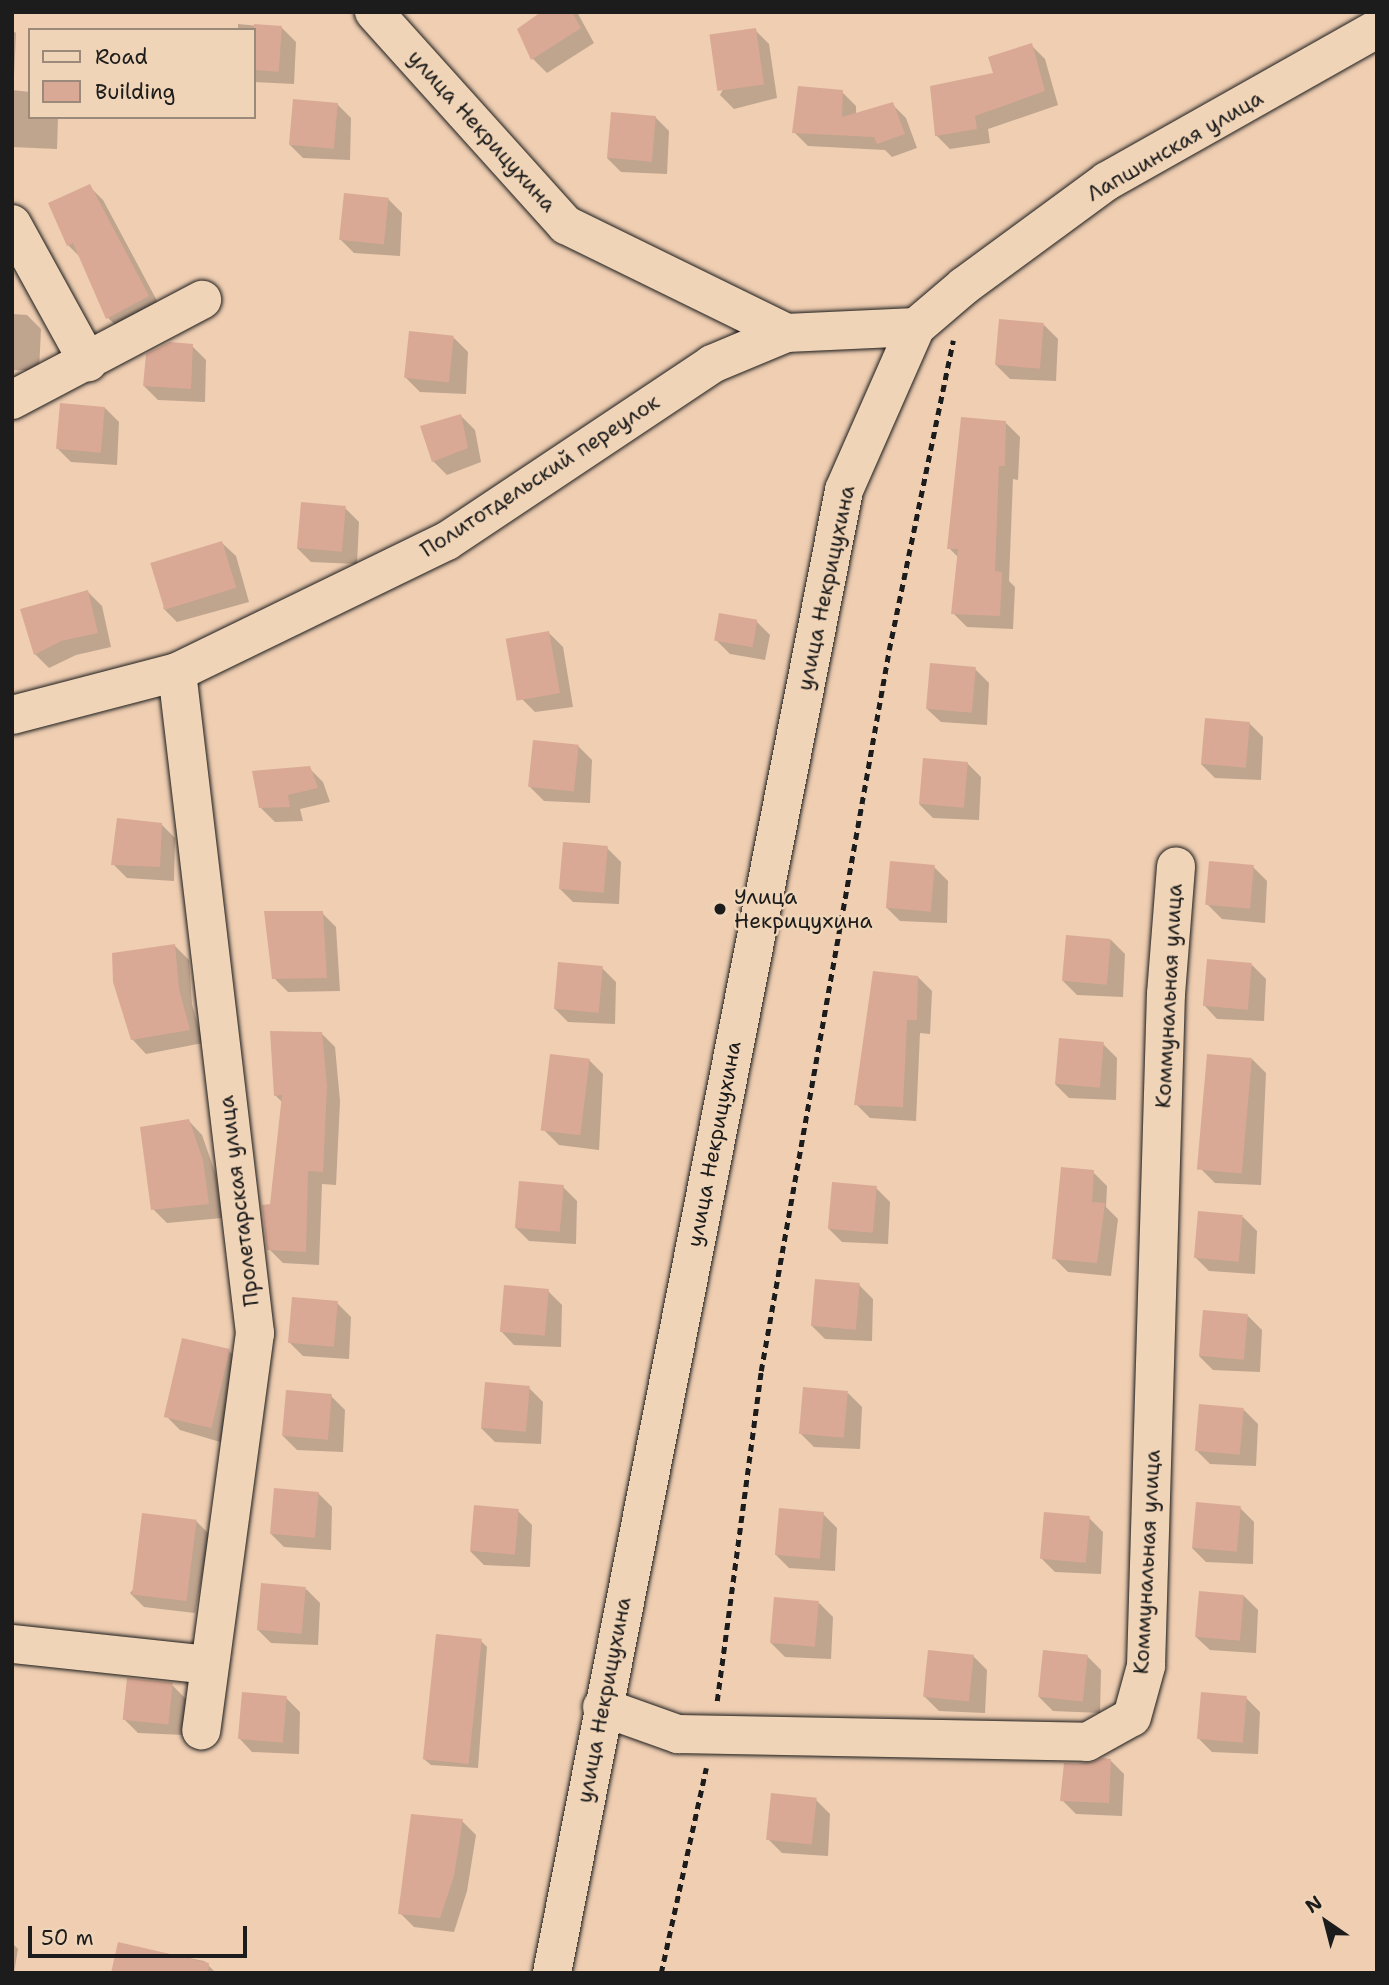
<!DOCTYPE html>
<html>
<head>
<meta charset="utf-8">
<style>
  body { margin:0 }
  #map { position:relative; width:1389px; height:1985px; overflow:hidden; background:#efceb2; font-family:"Shantell Sans",sans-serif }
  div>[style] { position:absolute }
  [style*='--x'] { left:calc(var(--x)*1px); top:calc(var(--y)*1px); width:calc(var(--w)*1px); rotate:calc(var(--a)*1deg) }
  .shadow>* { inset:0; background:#0003 }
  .building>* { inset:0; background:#daa995; transform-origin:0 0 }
  .path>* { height:4.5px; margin-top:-2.25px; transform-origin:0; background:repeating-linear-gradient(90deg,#1c1c1c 0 7px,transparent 0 12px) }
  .roads { filter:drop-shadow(0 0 2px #1c1c1c) drop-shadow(0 0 2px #1c1c1c) }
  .minor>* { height:38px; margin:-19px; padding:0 19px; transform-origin:19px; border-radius:19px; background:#f0d4b7 }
  .dots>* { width:19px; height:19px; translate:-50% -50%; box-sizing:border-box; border:4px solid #f0d4b7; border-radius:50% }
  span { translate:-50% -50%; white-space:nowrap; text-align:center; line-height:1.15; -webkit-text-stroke:5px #f0d4b7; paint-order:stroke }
  .street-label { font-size:21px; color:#1c1c1c }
  .poi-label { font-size:21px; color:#1c1c1c }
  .left { translate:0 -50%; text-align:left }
  .frame { position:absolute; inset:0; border:14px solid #1c1c1c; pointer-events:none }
  .legend { position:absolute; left:28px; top:28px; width:228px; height:91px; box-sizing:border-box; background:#f0d4b7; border:2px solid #9b8a79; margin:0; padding:9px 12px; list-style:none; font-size:21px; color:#1c1c1c }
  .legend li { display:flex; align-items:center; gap:14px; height:35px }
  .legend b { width:35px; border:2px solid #9b8a79 }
  .north { position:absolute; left:1291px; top:1887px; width:70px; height:70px; -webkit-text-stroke:5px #f0d4b7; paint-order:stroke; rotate:325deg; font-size:19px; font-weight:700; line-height:28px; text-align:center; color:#1c1c1c }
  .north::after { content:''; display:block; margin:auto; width:24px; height:32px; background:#1c1c1c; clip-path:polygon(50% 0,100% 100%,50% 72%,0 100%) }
  .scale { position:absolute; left:28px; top:1926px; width:219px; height:32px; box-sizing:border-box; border:4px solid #1c1c1c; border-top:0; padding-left:9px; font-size:21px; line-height:24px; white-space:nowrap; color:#1c1c1c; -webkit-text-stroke:5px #f0d4b7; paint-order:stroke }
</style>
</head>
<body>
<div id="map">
  <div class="shadow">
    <i style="clip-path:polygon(544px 12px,577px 12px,594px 43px,547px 73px,533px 59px,519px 30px)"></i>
    <i style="clip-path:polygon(238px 24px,282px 28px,296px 42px,294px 84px,254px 82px,254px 30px,238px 30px)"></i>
    <i style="clip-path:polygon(12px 30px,16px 33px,14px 76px,12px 76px)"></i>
    <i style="clip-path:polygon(755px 30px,769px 44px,777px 98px,734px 109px,720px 95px)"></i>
    <i style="clip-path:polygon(1031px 45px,1045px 59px,1058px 105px,988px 129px,990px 143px,950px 149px,936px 135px,995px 74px)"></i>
    <i style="clip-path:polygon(12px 90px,30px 92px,30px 117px,58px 117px,57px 149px,12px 147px)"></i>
    <i style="clip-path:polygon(842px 92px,856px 106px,856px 115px,892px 104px,906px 118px,917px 148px,892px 157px,885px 150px,808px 146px,794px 132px)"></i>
    <i style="clip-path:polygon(337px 104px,351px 118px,350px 160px,303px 158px,290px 145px)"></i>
    <i style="clip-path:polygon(655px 117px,669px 131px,667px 174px,621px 172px,607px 158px)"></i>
    <i style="clip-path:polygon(89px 186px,103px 200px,162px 310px,122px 331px,108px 318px,81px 258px,68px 245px)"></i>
    <i style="clip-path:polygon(388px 199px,402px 213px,400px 256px,354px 253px,340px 239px)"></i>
    <i style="clip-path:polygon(12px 314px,27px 315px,41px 329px,39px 371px,12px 370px)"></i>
    <i style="clip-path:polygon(1044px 325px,1058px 339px,1056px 381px,1010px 379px,996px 365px)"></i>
    <i style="clip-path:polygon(454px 338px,468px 352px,466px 394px,420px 392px,406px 378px)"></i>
    <i style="clip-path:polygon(192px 346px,206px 360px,205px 402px,158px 400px,144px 386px)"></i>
    <i style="clip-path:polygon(105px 408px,119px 422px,117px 465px,71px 462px,57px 448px)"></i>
    <i style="clip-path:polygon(461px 416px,475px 430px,481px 462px,447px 475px,433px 461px)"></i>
    <i style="clip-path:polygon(1006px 423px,1020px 437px,1018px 480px,1013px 479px,1009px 581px,1015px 587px,1013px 629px,967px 627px,953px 613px,959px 558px,949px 548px)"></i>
    <i style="clip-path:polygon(345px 508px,359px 522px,357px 564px,311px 562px,297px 548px)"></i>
    <i style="clip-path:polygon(222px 543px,236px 556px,249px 602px,177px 622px,163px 608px)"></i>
    <i style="clip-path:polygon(88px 592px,102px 606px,111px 647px,76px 655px,49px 668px,35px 654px)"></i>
    <i style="clip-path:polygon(756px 621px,770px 635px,765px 660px,730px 654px,716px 640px)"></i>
    <i style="clip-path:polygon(549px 633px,563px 647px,573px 707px,535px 712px,521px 698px)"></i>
    <i style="clip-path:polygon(975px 669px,989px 683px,987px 725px,941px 722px,927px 709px)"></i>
    <i style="clip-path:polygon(1249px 723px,1263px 737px,1261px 780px,1215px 778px,1201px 764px)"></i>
    <i style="clip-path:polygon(578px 746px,592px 760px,590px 803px,544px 801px,530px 787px)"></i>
    <i style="clip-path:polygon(967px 763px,981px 777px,979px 820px,933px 818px,919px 804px)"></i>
    <i style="clip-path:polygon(309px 768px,323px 782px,330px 802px,300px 809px,303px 821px,275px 822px,261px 808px)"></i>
    <i style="clip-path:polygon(161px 824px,175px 838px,174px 881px,127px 878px,113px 864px)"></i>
    <i style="clip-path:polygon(607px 848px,621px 862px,619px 904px,573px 902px,559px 888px)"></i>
    <i style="clip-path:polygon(934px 867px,948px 881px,947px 923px,900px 921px,886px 907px)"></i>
    <i style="clip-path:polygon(1253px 867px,1267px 881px,1265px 923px,1222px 919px,1208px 905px)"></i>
    <i style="clip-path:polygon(322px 913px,336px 927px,340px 991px,288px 992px,274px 978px)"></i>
    <i style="clip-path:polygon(1111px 940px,1125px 954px,1123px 997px,1077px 995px,1063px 981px)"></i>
    <i style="clip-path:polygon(175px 946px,189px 960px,192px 1004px,203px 1043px,146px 1054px,132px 1039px)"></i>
    <i style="clip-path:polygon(1252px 965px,1266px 979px,1264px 1021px,1217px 1019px,1204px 1005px)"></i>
    <i style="clip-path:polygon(602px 968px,616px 982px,615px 1024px,568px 1022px,554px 1008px)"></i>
    <i style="clip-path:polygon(918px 977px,932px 991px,930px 1034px,920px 1033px,916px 1121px,870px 1118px,856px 1104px)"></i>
    <i style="clip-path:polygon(321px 1033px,335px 1047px,340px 1101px,336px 1185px,322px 1184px,319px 1265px,283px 1263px,269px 1249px,283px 1103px,275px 1095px)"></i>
    <i style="clip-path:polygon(1103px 1044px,1117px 1058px,1116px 1100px,1069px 1098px,1055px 1084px)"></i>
    <i style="clip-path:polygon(1252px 1059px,1266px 1073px,1261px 1185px,1215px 1183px,1201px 1169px)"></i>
    <i style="clip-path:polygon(589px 1060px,603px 1074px,599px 1150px,559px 1145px,545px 1131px)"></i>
    <i style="clip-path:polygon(188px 1120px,202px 1135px,216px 1175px,222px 1218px,167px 1223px,153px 1209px)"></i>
    <i style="clip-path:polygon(1093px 1172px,1107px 1186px,1106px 1207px,1118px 1219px,1111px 1276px,1068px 1272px,1054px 1258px)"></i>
    <i style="clip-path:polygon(563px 1187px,577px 1201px,576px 1244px,529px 1241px,515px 1227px)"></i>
    <i style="clip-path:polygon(876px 1188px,890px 1202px,888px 1244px,842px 1242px,828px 1228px)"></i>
    <i style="clip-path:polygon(1243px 1217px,1257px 1231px,1255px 1274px,1209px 1271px,1195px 1257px)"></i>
    <i style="clip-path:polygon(859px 1285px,873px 1299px,872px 1341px,825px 1339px,811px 1325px)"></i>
    <i style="clip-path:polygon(548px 1291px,562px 1305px,561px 1347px,514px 1345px,501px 1331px)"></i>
    <i style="clip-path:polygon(337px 1303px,351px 1317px,349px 1359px,303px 1356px,289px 1342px)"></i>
    <i style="clip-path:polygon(1248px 1316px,1262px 1330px,1260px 1372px,1213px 1370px,1199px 1356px)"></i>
    <i style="clip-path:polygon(229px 1351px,243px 1365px,227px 1444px,180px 1430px,166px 1416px)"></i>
    <i style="clip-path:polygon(529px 1388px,543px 1402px,541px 1444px,495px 1442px,481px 1428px)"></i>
    <i style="clip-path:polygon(848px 1393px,862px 1407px,860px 1449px,814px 1447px,800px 1433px)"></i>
    <i style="clip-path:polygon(331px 1396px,345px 1410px,343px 1452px,297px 1450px,283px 1436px)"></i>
    <i style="clip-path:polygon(1244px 1410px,1258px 1424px,1256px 1466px,1210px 1464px,1196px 1450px)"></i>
    <i style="clip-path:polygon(318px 1493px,332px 1507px,331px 1550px,284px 1547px,271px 1534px)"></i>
    <i style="clip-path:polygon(1240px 1508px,1254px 1522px,1253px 1564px,1206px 1562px,1192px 1548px)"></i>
    <i style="clip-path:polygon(518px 1511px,532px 1525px,530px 1567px,484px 1565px,470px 1551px)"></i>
    <i style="clip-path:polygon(823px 1514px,837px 1528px,835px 1571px,789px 1568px,775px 1554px)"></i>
    <i style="clip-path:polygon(1089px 1518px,1103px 1532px,1101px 1574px,1055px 1572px,1041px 1558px)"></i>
    <i style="clip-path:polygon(196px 1521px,210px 1535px,195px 1613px,144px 1607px,130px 1593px)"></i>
    <i style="clip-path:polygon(306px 1589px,320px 1603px,318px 1645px,271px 1643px,257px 1629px)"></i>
    <i style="clip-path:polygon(1244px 1596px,1258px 1610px,1256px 1653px,1210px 1650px,1196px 1637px)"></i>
    <i style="clip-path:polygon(819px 1603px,833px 1617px,831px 1659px,785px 1657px,771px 1643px)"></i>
    <i style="clip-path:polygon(481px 1641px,487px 1647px,478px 1768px,431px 1765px,424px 1759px)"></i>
    <i style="clip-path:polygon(973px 1656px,987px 1670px,985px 1713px,939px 1711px,925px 1697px)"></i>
    <i style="clip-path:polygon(1087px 1656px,1101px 1670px,1100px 1713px,1053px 1711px,1039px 1697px)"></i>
    <i style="clip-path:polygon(172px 1685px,186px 1699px,184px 1735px,138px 1733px,124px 1719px)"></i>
    <i style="clip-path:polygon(286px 1698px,300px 1712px,299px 1754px,252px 1752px,239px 1738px)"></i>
    <i style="clip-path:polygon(1246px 1698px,1260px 1712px,1258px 1754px,1212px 1752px,1198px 1738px)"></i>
    <i style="clip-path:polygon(1110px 1760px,1124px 1774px,1122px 1816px,1076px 1814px,1062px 1800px,1066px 1765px)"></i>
    <i style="clip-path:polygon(816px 1800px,830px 1814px,828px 1856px,782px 1853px,768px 1839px)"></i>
    <i style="clip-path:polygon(462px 1821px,476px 1835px,467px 1891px,454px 1932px,414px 1927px,400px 1913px)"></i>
    <i style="clip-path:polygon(12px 1943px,18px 1949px,14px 1973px,12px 1973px)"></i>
    <i style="clip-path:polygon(119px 1944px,204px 1961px,216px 1973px,113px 1973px)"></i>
  </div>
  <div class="building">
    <i style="clip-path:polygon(541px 12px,572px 12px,581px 28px,531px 60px,517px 29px)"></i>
    <i style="left:254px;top:24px;width:28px;height:46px;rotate:4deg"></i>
    <i style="left:756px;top:28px;width:57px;height:47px;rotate:82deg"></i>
    <i style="clip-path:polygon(1032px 43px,1045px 91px,975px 116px,977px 129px,935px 136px,930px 86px,993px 73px,988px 57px)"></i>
    <i style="clip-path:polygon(798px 86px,843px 90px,842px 117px,893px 102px,905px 134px,877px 144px,874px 137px,792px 133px)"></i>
    <i style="left:293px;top:99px;width:45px;height:46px;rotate:5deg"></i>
    <i style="left:611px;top:112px;width:45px;height:46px;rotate:5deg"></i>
    <i style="clip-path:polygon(90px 184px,149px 296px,106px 319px,73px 243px,67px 246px,48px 203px)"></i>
    <i style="left:344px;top:193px;width:45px;height:47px;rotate:6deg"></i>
    <i style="left:999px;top:319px;width:45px;height:46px;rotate:5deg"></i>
    <i style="left:409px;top:331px;width:45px;height:47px;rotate:6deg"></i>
    <i style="clip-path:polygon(170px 342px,193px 344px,191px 389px,143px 386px,146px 354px)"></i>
    <i style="left:60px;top:403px;width:45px;height:46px;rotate:5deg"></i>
    <i style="clip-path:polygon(461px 414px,468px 448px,432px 462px,420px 426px)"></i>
    <i style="clip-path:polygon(961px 417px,1006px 421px,1005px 466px,999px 466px,995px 571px,1002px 572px,1000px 616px,951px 614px,958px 549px,947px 549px)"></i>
    <i style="left:301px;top:502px;width:45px;height:46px;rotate:5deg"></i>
    <i style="left:222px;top:541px;width:49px;height:75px;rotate:73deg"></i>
    <i style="clip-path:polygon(88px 590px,98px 633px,61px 641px,34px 655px,20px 609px)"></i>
    <i style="left:719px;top:613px;width:39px;height:28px;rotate:10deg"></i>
    <i style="left:549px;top:631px;width:63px;height:44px;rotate:80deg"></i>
    <i style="left:930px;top:663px;width:46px;height:46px;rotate:5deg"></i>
    <i style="left:1205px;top:718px;width:45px;height:46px;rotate:5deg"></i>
    <i style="left:533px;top:740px;width:46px;height:47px;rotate:6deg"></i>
    <i style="left:923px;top:758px;width:45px;height:46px;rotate:5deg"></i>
    <i style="clip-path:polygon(310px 766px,318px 788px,288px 795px,290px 807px,259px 808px,252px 771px)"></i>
    <i style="clip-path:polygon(117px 818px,162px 823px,160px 867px,111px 865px)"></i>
    <i style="left:563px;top:842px;width:45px;height:47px;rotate:5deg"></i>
    <i style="left:890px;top:861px;width:45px;height:47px;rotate:5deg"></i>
    <i style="left:1209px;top:861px;width:45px;height:44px;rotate:5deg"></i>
    <i style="clip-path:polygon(264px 911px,323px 911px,327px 978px,272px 979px)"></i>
    <i style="left:1066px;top:935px;width:45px;height:46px;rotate:5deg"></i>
    <i style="clip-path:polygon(175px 944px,179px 989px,190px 1030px,131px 1040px,113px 982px,112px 953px)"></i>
    <i style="left:1207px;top:959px;width:45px;height:47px;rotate:5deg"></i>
    <i style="left:558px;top:962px;width:45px;height:47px;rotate:5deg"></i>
    <i style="clip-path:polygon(873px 971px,918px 976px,917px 1020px,907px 1020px,903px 1107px,854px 1105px)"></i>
    <i style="clip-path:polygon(270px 1031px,322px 1032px,327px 1086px,323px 1172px,308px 1171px,306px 1252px,267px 1250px,262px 1205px,270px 1204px,282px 1095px,274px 1096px)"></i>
    <i style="left:1059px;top:1038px;width:45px;height:46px;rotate:5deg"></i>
    <i style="left:550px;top:1054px;width:40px;height:77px;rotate:7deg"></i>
    <i style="left:1207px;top:1054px;width:45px;height:116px;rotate:5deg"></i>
    <i style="clip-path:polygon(189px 1119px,203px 1160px,209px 1204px,151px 1210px,140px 1127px)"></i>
    <i style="clip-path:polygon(1061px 1167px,1094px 1170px,1092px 1202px,1105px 1203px,1097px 1263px,1052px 1259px)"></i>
    <i style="left:519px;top:1181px;width:45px;height:47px;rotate:5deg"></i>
    <i style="left:832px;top:1182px;width:45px;height:47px;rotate:5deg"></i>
    <i style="left:1198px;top:1211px;width:45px;height:47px;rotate:5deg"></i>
    <i style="left:815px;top:1279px;width:45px;height:47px;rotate:5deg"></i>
    <i style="left:504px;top:1285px;width:45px;height:47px;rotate:5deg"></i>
    <i style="left:292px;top:1297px;width:46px;height:46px;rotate:5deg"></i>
    <i style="left:1203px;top:1310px;width:45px;height:46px;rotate:5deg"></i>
    <i style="left:182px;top:1338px;width:49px;height:81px;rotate:13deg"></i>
    <i style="left:485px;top:1382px;width:45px;height:46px;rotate:5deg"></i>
    <i style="left:803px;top:1387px;width:45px;height:47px;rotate:5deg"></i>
    <i style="left:286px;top:1390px;width:46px;height:46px;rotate:5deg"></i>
    <i style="left:1199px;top:1404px;width:45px;height:47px;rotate:5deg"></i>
    <i style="left:274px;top:1488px;width:45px;height:46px;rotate:5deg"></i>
    <i style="left:1196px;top:1502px;width:45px;height:46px;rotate:5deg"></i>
    <i style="left:474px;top:1505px;width:45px;height:46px;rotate:5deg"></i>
    <i style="left:779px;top:1508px;width:45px;height:47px;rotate:5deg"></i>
    <i style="left:1044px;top:1512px;width:46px;height:47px;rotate:5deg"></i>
    <i style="left:142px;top:1513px;width:55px;height:82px;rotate:7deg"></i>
    <i style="left:261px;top:1583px;width:45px;height:47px;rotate:5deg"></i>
    <i style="left:1199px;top:1591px;width:45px;height:46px;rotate:5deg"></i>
    <i style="left:774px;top:1597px;width:45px;height:46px;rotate:5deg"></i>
    <i style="left:436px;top:1634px;width:46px;height:126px;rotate:6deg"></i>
    <i style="left:928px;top:1650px;width:46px;height:47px;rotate:6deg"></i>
    <i style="left:1043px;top:1650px;width:45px;height:47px;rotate:6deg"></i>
    <i style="left:127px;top:1678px;width:46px;height:42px;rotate:6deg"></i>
    <i style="left:242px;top:1692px;width:45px;height:47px;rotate:5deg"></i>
    <i style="left:1201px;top:1692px;width:46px;height:47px;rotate:5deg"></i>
    <i style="clip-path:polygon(1103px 1758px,1111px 1759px,1109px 1803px,1060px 1801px,1064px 1763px,1087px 1764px)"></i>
    <i style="left:771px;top:1793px;width:46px;height:47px;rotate:6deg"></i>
    <i style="clip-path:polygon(411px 1814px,463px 1819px,454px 1876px,440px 1918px,398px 1914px)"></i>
    <i style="clip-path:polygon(118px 1942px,209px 1963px,208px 1973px,111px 1973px)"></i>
  </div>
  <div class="path">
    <i style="--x:717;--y:1701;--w:333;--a:-82.4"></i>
    <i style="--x:761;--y:1371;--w:732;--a:-79.93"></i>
    <i style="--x:889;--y:650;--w:316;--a:-78.3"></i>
    <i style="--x:661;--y:1973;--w:210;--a:-77.6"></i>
  </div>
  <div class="roads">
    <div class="minor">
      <i style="--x:374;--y:12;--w:287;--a:48"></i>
      <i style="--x:566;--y:225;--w:245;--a:26.1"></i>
      <i style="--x:12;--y:224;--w:158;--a:61.2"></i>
      <i style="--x:12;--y:400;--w:215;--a:-27.8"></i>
      <i style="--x:177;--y:672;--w:666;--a:83.27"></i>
      <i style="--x:255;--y:1333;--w:401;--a:97.7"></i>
      <i style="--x:12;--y:715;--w:171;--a:-14.6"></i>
      <i style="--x:177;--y:672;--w:300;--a:-25.9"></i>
      <i style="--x:447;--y:541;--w:319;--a:-33.7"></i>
      <i style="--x:712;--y:364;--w:80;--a:-22.7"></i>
      <i style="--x:786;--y:333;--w:130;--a:-2.6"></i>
      <i style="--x:12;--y:1644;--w:197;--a:6.1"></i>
      <i style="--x:602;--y:1707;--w:81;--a:19.6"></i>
      <i style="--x:678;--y:1734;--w:409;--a:1.1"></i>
      <i style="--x:1087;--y:1742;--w:51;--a:-29.1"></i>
      <i style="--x:1132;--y:1717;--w:53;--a:-74.6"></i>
      <i style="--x:1146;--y:1666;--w:672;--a:-88.3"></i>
      <i style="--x:1166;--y:994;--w:128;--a:-85.5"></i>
      <i style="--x:552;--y:1973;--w:1511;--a:-78.86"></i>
      <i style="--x:844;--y:490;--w:178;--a:-66.2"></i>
      <i style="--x:916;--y:327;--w:63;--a:-40.5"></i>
      <i style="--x:964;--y:286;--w:177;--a:-36.3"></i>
      <i style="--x:1107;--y:181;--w:310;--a:-29.4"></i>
    </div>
  </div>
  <div class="dots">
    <i style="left:720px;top:909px;background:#1c1c1c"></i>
  </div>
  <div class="street-label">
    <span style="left:482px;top:131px;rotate:48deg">улица Некрицухина</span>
    <span style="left:1175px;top:146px;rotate:-30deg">Лапшинская улица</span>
    <span style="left:540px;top:476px;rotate:-33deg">Политотдельский переулок</span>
    <span style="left:826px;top:588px;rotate:-78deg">улица Некрицухина</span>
    <span style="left:1169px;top:996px;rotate:-87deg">Коммунальная улица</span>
    <span style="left:714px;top:1144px;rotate:-79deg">улица Некрицухина</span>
    <span style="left:239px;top:1201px;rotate:-97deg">Пролетарская улица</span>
    <span style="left:1147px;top:1562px;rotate:-87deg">Коммунальная улица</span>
    <span style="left:604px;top:1700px;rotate:-79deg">улица Некрицухина</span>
  </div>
  <div class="poi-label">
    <span class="left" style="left:734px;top:909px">Улица<br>Некрицухина</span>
  </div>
  <div class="frame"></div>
  <ul class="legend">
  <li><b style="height:9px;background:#f0d4b7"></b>Road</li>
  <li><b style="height:19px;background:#daa995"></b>Building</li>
  </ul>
  <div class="north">N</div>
  <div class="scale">50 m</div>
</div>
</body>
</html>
